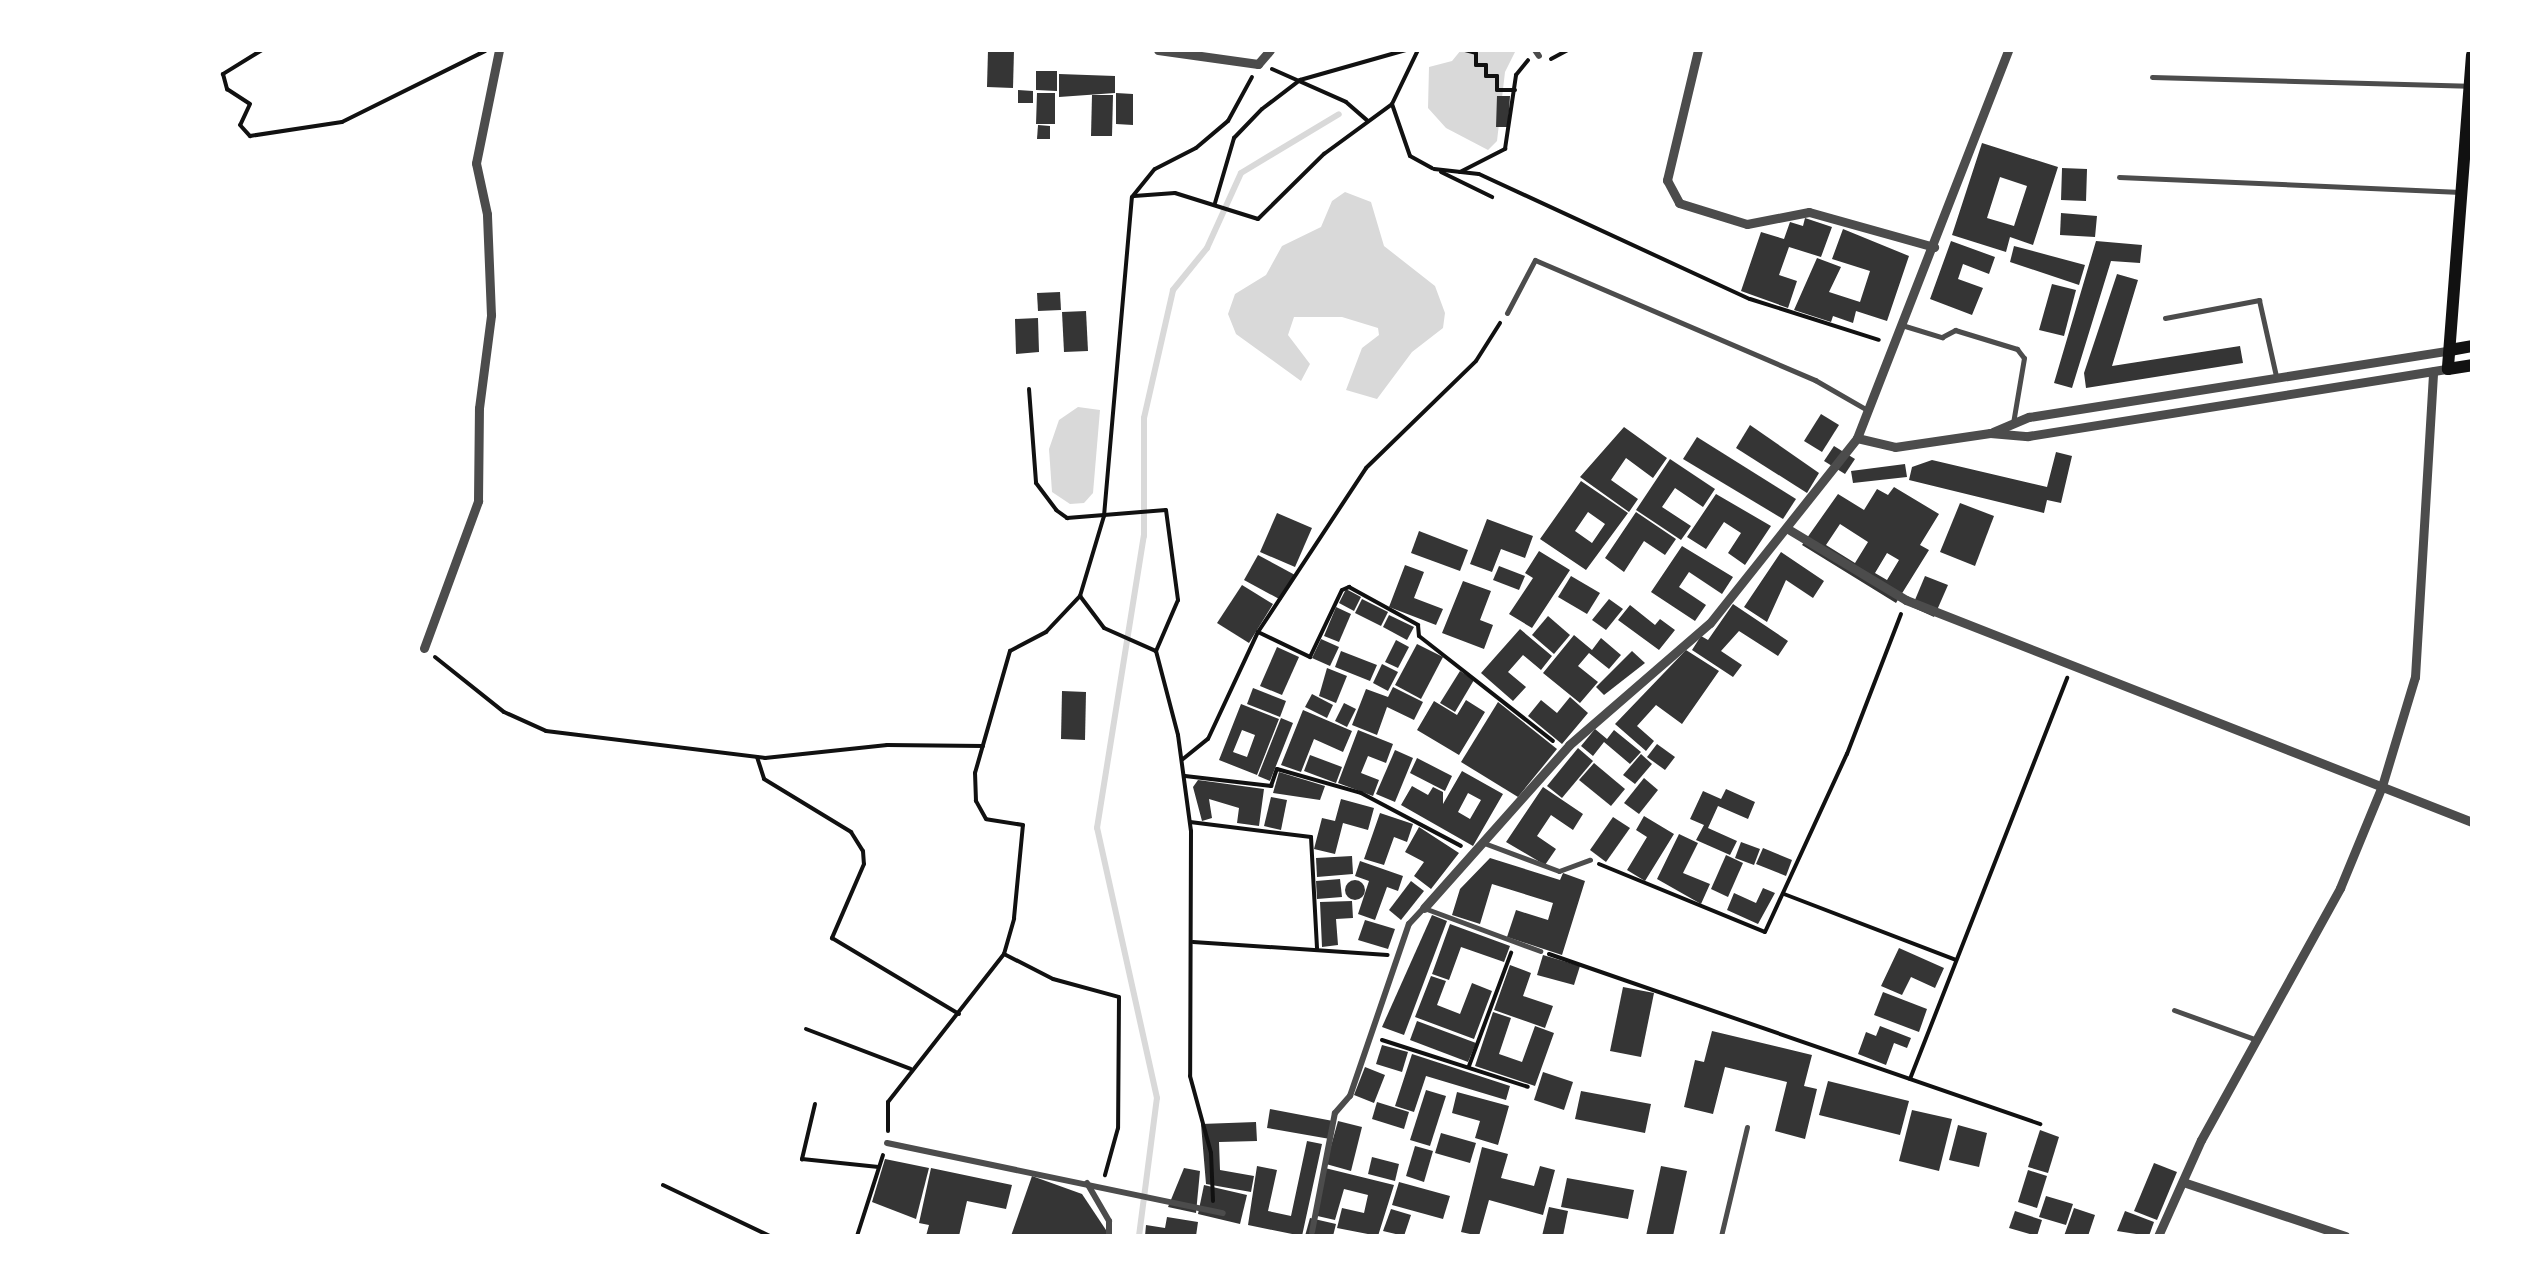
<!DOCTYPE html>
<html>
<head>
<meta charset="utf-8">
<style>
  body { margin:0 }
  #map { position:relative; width:2522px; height:1286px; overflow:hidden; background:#fff; font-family:"Golos Text",sans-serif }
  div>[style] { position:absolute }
  .water>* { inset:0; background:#d9d9d9 }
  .stream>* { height:6px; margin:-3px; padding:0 3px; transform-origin:3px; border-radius:3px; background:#d9d9d9 }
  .building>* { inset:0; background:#353535 }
  .round { border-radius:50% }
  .path>* { height:4px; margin:-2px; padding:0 2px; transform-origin:2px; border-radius:2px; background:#111 }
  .service>* { height:5px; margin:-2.5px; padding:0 2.5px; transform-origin:2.5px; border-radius:2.5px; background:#4c4c4c }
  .pedestrian>* { height:6px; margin:-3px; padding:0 3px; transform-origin:3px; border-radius:3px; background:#4c4c4c }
  .minor>* { height:9px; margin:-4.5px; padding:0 4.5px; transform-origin:4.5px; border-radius:4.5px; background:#4c4c4c }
  .secondary>* { height:12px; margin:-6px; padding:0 6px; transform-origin:6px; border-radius:6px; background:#111 }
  span { translate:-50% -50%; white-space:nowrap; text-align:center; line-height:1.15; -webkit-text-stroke:8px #fff; paint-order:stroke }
  .frame { position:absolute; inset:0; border:52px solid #fff; pointer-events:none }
</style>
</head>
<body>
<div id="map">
  <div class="water">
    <i style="clip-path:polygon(1461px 50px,1516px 50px,1505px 72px,1497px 141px,1488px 150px,1446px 128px,1428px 108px,1429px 67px,1452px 61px)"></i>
    <i style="clip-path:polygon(1345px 192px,1371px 202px,1384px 246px,1435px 286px,1445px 313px,1443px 328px,1412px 352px,1377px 399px,1346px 390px,1362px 348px,1379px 335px,1378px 328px,1342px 317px,1294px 317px,1288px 335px,1310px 364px,1301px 381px,1236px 334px,1228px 314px,1235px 294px,1266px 275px,1282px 246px,1321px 227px,1332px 201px)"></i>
    <i style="clip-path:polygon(1078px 407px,1100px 410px,1093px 493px,1084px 503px,1070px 504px,1052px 492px,1049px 449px,1059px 420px)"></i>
  </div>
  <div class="stream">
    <i style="left:1139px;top:1236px;width:139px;rotate:-82.6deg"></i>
    <i style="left:1157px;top:1098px;width:277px;rotate:-102.5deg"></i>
    <i style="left:1097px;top:828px;width:296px;rotate:-80.9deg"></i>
    <i style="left:1144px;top:536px;width:118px;rotate:-90deg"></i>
    <i style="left:1144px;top:418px;width:131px;rotate:-77.2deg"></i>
    <i style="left:1173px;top:290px;width:54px;rotate:-51deg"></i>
    <i style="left:1207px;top:248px;width:82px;rotate:-65.6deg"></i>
    <i style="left:1241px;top:173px;width:114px;rotate:-31deg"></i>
  </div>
  <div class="building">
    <i style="clip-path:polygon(988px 50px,1014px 50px,1013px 88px,987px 87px)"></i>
    <i style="clip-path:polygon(1036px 71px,1057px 71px,1057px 91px,1036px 90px)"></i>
    <i style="clip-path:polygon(1059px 74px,1115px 76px,1115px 93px,1059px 97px)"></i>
    <i style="clip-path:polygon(1018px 90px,1033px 91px,1033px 103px,1018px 103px)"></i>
    <i style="clip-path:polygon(1037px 93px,1055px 93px,1055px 124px,1036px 124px)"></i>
    <i style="clip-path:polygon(1116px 93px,1133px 94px,1133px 125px,1116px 124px)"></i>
    <i style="clip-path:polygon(1092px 95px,1113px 95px,1112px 136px,1091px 136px)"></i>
    <i style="clip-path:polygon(1497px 96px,1510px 96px,1508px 127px,1496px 127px)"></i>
    <i style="clip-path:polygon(1038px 125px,1050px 126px,1050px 139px,1037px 139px)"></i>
    <i style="clip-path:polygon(evenodd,1982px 143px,2058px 167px,2033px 245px,2010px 237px,2006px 252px,1952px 235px,1982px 143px,2000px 177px,2027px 186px,2014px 226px,1987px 218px,2000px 177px)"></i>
    <i style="clip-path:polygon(2062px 168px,2087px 169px,2086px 201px,2061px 200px)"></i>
    <i style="clip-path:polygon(2061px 213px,2097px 216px,2095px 237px,2060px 235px)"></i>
    <i style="clip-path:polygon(1805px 218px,1832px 227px,1821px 257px,1789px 247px,1779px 275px,1797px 281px,1788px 308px,1741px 291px,1761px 232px,1784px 239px,1790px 222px,1803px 226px)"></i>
    <i style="clip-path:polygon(1843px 229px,1909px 256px,1887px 321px,1856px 311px,1853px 323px,1833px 316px,1831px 322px,1794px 310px,1817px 258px,1841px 267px,1829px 292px,1860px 302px,1870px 271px,1832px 259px)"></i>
    <i style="clip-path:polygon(1951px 241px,1995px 257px,1989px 274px,1963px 264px,1958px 279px,1983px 288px,1972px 315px,1930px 299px)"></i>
    <i style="clip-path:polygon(2096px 241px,2142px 245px,2140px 263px,2111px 261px,2072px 388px,2054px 383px)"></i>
    <i style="clip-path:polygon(2014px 246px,2085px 265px,2079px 285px,2010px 262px)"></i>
    <i style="clip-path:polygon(2117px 274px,2138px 280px,2112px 366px,2240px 346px,2243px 363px,2086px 388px,2084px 373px)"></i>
    <i style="clip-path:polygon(2052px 284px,2076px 290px,2064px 336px,2039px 330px)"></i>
    <i style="clip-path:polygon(1060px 292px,1061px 310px,1038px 311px,1037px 293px)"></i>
    <i style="clip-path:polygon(1086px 311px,1088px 351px,1064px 352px,1062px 312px)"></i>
    <i style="clip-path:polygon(1038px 318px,1039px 352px,1016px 354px,1015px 319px)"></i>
    <i style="clip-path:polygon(1821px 414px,1839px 425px,1822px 452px,1804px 441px)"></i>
    <i style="clip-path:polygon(1750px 425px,1819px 473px,1807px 493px,1736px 448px)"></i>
    <i style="clip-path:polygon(1624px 427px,1667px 458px,1653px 478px,1626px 458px,1611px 480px,1638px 499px,1629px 512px,1580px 477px)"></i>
    <i style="clip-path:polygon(1697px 437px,1796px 499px,1783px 519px,1683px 459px)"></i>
    <i style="clip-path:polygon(1834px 446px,1855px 459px,1845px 474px,1824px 461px)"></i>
    <i style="clip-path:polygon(2056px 452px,2072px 456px,2061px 503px,2047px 500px,2044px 513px,1909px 480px,1912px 467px,1932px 460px,2047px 487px)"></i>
    <i style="clip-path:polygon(1670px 459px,1715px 489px,1703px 507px,1675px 488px,1662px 507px,1691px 526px,1681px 540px,1636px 510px)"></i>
    <i style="clip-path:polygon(1905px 464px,1907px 477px,1853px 483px,1851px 471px)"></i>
    <i style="clip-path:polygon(evenodd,1581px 481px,1628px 513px,1586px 570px,1540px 539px,1581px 481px,1588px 512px,1605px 524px,1592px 543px,1575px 531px,1588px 512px)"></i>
    <i style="clip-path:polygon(evenodd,1894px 487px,1939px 514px,1920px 545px,1929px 550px,1896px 603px,1802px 545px,1838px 494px,1864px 510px,1877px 489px,1888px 495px,1894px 487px,1840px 524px,1868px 542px,1855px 563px,1826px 545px,1840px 524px,1894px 487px,1887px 553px,1899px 560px,1887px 580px,1875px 573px,1887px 553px)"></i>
    <i style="clip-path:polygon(1716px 494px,1771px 526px,1745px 565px,1728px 553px,1741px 533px,1724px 522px,1706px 549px,1687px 537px)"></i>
    <i style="clip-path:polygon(1960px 503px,1994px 516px,1975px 566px,1940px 552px)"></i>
    <i style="clip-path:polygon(1636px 512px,1676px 539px,1665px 555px,1644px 541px,1624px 572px,1605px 558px)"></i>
    <i style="clip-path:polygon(1277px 513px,1312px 528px,1295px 567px,1260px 552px)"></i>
    <i style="clip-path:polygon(1487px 519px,1533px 536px,1525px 558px,1501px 549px,1492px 572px,1470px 564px)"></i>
    <i style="clip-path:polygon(1419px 531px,1468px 550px,1460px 571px,1411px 553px)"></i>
    <i style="clip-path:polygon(1682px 546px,1733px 577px,1722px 594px,1689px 572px,1679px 587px,1706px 605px,1695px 621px,1651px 592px)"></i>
    <i style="clip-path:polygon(1539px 551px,1570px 570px,1532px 628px,1509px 614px,1533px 578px,1525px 573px)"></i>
    <i style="clip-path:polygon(1781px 552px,1824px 581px,1813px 598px,1786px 580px,1767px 622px,1744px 607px)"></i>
    <i style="clip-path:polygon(1258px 555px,1295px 575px,1281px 600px,1244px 580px)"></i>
    <i style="clip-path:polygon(1405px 565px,1424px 572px,1414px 598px,1443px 609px,1436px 625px,1389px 607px)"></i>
    <i style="clip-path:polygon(1499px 566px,1525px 576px,1519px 590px,1493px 580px)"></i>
    <i style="clip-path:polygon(1571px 576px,1600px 593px,1587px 614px,1558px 597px)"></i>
    <i style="clip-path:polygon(1925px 576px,1948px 585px,1934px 617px,1912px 607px)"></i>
    <i style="clip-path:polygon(1463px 581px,1491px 591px,1480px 620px,1493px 625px,1484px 649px,1442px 633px)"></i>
    <i style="clip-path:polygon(1242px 585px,1273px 604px,1249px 643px,1217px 623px)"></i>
    <i style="clip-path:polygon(1346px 589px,1361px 597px,1354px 611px,1339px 603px)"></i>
    <i style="clip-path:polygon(1362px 599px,1388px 612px,1381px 626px,1355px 613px)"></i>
    <i style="clip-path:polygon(1609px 599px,1623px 609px,1606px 630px,1592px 620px)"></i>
    <i style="clip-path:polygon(1733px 604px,1788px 641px,1778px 656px,1739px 631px,1721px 651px,1742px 665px,1733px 677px,1692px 650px,1701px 636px,1708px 640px)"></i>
    <i style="clip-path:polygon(1630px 605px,1655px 625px,1660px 619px,1675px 630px,1659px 650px,1618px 620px)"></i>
    <i style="clip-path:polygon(1336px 607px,1351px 614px,1339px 642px,1324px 636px)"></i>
    <i style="clip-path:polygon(1389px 615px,1414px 627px,1407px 640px,1383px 627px)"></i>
    <i style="clip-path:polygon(1548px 616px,1570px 635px,1554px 654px,1532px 635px)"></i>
    <i style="clip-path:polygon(1520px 629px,1552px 656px,1541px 670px,1523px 655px,1508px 672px,1526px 687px,1513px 701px,1481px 673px)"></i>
    <i style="clip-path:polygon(1574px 635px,1592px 650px,1601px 638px,1621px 655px,1609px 669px,1589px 653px,1578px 666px,1598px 682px,1580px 703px,1543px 673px)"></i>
    <i style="clip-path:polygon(1321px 639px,1339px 647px,1330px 666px,1312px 658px)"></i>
    <i style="clip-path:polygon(1396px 640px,1409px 647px,1398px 668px,1385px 662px)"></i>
    <i style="clip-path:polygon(1417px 644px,1443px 657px,1421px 699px,1395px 685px)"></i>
    <i style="clip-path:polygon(1277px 647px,1299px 657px,1282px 695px,1260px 686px)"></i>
    <i style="clip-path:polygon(1686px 650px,1719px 671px,1682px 724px,1656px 705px,1637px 726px,1654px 741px,1646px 751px,1615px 724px)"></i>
    <i style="clip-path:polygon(1341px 651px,1377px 665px,1370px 681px,1335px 667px)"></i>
    <i style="clip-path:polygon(1632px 651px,1645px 663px,1604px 695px,1596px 687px)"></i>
    <i style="clip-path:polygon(1382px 664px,1398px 672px,1388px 691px,1373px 683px)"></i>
    <i style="clip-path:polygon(1327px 668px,1347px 676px,1336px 703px,1319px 696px)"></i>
    <i style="clip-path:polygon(1460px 671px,1474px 680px,1455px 712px,1440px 703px)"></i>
    <i style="clip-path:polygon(1393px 687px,1423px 702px,1414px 720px,1387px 707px,1377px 735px,1352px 725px,1366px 689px,1388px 697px)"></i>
    <i style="clip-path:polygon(1253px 688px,1286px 701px,1280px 717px,1247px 704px)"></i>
    <i style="clip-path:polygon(1062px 691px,1086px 692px,1085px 740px,1061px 739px)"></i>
    <i style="clip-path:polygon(1312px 694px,1333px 705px,1327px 718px,1305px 707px)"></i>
    <i style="clip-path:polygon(1570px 697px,1588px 713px,1562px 744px,1528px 716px,1541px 700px,1557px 713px)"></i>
    <i style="clip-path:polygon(1466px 700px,1485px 712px,1459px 755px,1417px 730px,1434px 701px,1457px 715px)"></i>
    <i style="clip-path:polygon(1498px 702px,1557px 749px,1518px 797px,1461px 762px)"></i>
    <i style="clip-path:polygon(1344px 703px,1356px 709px,1347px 727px,1335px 721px)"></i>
    <i style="clip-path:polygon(evenodd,1241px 704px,1279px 719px,1257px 775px,1219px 760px,1241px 704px,1242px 730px,1255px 735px,1247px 757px,1233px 752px,1242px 730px)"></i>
    <i style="clip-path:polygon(1303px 710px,1352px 731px,1343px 752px,1314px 739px,1301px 772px,1281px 765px)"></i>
    <i style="clip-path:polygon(1281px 718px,1293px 723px,1270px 781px,1258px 776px)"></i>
    <i style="clip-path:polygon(1595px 729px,1607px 739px,1614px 730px,1641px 752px,1630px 764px,1604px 742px,1593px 756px,1581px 746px)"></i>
    <i style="clip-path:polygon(1358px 730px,1393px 744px,1386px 763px,1368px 756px,1361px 773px,1379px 780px,1373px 796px,1338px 783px)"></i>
    <i style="clip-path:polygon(1657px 744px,1675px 757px,1665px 770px,1647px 757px)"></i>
    <i style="clip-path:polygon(1578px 748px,1593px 761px,1562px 798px,1547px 786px)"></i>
    <i style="clip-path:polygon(1395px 750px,1413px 758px,1395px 802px,1376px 794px)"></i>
    <i style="clip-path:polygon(1641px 754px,1652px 764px,1635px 784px,1623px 775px)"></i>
    <i style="clip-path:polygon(1310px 755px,1342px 767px,1336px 783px,1304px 771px)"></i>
    <i style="clip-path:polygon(1417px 758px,1452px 776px,1445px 791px,1410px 773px)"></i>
    <i style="clip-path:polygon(1594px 763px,1625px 789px,1611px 806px,1579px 780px)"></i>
    <i style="clip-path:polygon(evenodd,1462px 771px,1503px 794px,1473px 846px,1401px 805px,1412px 786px,1428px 795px,1433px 787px,1443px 792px,1443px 804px,1462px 771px,1468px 793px,1481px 800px,1470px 819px,1458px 812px,1468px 793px)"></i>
    <i style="clip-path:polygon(1279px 772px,1325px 786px,1320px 800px,1273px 793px)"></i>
    <i style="clip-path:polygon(1644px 778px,1658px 790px,1639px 814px,1624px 803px)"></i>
    <i style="clip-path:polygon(1198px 780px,1264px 789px,1259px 826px,1237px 823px,1239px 808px,1209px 799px,1212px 818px,1202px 821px,1193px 787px)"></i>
    <i style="clip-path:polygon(1543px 787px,1583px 814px,1573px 830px,1551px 815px,1537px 836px,1556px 849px,1545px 865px,1506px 842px)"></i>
    <i style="clip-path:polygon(1726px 789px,1755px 802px,1748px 819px,1718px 806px,1708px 828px,1737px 841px,1730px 855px,1696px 840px,1704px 825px,1690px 819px,1703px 791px,1721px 799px)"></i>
    <i style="clip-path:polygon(1271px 797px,1287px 800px,1281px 830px,1264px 826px)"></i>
    <i style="clip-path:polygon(1341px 799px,1374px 808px,1368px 830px,1343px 823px,1335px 854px,1314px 849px,1322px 818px,1335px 821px)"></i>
    <i style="clip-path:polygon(1380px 813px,1413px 824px,1407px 842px,1394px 837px,1384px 865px,1364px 859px)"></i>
    <i style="clip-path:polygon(1644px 816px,1674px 834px,1645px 881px,1627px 870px,1647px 837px,1636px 830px)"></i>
    <i style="clip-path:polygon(1613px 817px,1630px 828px,1606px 862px,1590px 850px)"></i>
    <i style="clip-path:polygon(1419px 827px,1459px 853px,1431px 889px,1414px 876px,1424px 862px,1405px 852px)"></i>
    <i style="clip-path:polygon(1679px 834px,1698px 843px,1683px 873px,1710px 884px,1701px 904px,1657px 879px)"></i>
    <i style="clip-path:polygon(1741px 842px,1760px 849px,1754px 865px,1735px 858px)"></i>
    <i style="clip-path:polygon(1763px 848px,1792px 860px,1786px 876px,1756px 864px)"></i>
    <i style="clip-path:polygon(1726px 855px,1743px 863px,1728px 897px,1711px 889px)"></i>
    <i style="clip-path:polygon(1352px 856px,1353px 874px,1317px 877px,1316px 858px)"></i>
    <i style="clip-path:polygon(1490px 858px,1560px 880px,1563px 873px,1585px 881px,1562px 955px,1507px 937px,1516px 910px,1548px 920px,1553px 903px,1492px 884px,1480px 924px,1452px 915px,1460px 889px)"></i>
    <i style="clip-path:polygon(1360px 861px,1403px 876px,1398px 891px,1387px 887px,1375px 920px,1358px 914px,1369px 881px,1355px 876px)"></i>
    <i style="clip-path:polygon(1340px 879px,1342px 897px,1317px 899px,1316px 881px)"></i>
    <i class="round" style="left:1345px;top:880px;width:20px;height:20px"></i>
    <i style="clip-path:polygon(1411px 881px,1424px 891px,1401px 920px,1389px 910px)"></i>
    <i style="clip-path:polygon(1763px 888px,1775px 893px,1758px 924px,1727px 910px,1734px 893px,1756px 903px)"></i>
    <i style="clip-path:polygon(1352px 901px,1353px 918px,1336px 919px,1338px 945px,1322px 947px,1320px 902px)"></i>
    <i style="clip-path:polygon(1432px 915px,1447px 921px,1404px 1035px,1382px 1027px)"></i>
    <i style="clip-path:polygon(1365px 920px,1395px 929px,1388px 949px,1358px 940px)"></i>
    <i style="clip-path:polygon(1450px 924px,1510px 946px,1504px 962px,1461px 947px,1449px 980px,1432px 974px)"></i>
    <i style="clip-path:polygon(1899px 948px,1944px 968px,1935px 988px,1911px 977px,1902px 995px,1881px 986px)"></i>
    <i style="clip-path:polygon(1543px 955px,1580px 966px,1574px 985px,1537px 975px)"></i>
    <i style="clip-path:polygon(1510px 965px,1531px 973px,1523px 996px,1553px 1006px,1545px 1028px,1494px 1010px)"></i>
    <i style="clip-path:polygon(1431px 976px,1446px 981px,1437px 1005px,1460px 1014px,1472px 983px,1492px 991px,1474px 1039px,1415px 1017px)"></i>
    <i style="clip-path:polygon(1623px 987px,1654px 993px,1641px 1057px,1610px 1051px)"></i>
    <i style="clip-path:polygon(1883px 992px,1927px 1009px,1919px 1032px,1874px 1015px)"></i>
    <i style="clip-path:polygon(1493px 1012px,1511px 1018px,1499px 1054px,1522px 1062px,1535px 1026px,1554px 1033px,1535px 1086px,1475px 1066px)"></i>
    <i style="clip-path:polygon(1417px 1021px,1476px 1043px,1468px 1062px,1410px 1040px)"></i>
    <i style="clip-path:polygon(1880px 1026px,1911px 1038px,1907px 1048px,1894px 1043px,1886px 1065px,1858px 1054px,1866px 1032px,1876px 1036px)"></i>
    <i style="clip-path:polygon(1712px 1031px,1812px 1055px,1804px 1086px,1817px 1089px,1805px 1139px,1775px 1131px,1787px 1082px,1725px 1067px,1713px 1114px,1684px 1107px,1695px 1060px,1704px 1062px)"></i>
    <i style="clip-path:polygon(1382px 1045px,1408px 1052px,1402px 1072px,1376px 1064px)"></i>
    <i style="clip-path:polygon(1412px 1054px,1510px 1086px,1506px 1100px,1426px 1076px,1414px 1112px,1395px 1106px)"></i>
    <i style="clip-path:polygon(1365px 1067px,1385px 1075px,1374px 1103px,1354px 1095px)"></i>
    <i style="clip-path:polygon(1543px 1072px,1573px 1082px,1564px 1110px,1534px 1100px)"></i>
    <i style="clip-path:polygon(1828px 1081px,1909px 1101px,1900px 1135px,1819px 1115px)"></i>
    <i style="clip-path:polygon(1426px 1090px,1446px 1096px,1430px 1146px,1410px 1140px)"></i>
    <i style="clip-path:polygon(1581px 1091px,1651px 1104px,1645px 1133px,1575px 1119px)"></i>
    <i style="clip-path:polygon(1457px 1092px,1509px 1106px,1498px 1145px,1475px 1138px,1480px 1121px,1452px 1113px)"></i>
    <i style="clip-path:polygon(1377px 1102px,1409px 1112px,1404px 1129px,1372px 1119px)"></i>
    <i style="clip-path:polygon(1270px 1109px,1333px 1121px,1330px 1139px,1267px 1128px)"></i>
    <i style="clip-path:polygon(1912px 1110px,1952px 1119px,1939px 1171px,1899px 1161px)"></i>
    <i style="clip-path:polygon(1338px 1121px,1362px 1127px,1351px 1171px,1326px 1164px)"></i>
    <i style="clip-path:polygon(1256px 1122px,1257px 1141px,1219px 1142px,1220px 1170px,1254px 1176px,1251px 1192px,1206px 1184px,1201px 1124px)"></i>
    <i style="clip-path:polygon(1958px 1125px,1987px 1133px,1979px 1167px,1949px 1160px)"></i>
    <i style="clip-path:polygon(2040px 1130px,2059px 1137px,2048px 1173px,2028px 1167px)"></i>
    <i style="clip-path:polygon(1441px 1133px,1476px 1143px,1470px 1163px,1435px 1153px)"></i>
    <i style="clip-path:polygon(1307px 1141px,1322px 1144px,1302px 1236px,1248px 1225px,1257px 1166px,1277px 1170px,1268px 1211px,1291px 1216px)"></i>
    <i style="clip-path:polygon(1415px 1146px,1433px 1151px,1424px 1182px,1406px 1176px)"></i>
    <i style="clip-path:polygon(1482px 1147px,1508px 1154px,1501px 1178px,1534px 1186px,1540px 1166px,1555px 1170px,1543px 1215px,1489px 1200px,1479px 1236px,1461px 1232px)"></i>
    <i style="clip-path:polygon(1372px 1157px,1399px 1164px,1395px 1181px,1368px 1174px)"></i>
    <i style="clip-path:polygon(885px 1159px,929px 1168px,916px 1219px,872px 1202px)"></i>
    <i style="clip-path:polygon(2154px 1163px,2177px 1172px,2157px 1220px,2134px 1211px)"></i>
    <i style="clip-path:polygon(1661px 1166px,1687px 1171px,1673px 1236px,1646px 1236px)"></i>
    <i style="clip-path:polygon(931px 1168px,1012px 1185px,1006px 1209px,967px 1201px,959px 1236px,926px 1236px,929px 1225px,919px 1223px)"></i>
    <i style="clip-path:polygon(1184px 1168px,1200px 1171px,1196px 1213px,1168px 1207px)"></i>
    <i style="clip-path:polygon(1325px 1168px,1394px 1185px,1378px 1236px,1337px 1228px,1342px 1208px,1364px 1213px,1368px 1195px,1344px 1189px,1335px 1220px,1313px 1215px)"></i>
    <i style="clip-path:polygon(2028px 1170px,2047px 1176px,2037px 1208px,2018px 1202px)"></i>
    <i style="clip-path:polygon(1032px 1176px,1082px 1194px,1110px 1236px,1011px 1236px)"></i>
    <i style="clip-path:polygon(1567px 1178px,1634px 1190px,1628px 1219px,1561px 1207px)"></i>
    <i style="clip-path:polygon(1399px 1182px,1450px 1196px,1443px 1219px,1392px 1205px)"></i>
    <i style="clip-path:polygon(1204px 1185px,1247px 1195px,1240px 1224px,1198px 1214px)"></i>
    <i style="clip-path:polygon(2046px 1196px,2073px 1204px,2066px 1225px,2039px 1217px)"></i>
    <i style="clip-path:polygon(1549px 1207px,1568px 1211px,1563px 1236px,1542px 1236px)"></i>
    <i style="clip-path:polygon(2074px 1208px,2095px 1215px,2088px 1236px,2064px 1236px)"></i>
    <i style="clip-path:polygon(1391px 1209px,1411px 1215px,1404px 1236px,1383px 1231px)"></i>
    <i style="clip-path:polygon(2015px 1211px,2042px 1220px,2037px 1236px,2009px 1228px)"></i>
    <i style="clip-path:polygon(2125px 1211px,2154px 1222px,2149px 1236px,2117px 1231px)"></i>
    <i style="clip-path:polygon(1167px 1217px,1198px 1222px,1196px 1236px,1145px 1236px,1146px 1225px,1165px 1228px)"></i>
    <i style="clip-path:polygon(1310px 1218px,1336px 1224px,1333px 1236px,1305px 1236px)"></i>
  </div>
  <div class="path">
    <i style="left:262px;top:50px;width:46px;rotate:148.4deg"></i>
    <i style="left:223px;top:74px;width:16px;rotate:75deg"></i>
    <i style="left:227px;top:89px;width:27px;rotate:33deg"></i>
    <i style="left:250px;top:104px;width:23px;rotate:115deg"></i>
    <i style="left:240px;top:125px;width:15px;rotate:48deg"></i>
    <i style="left:250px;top:136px;width:93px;rotate:-8.7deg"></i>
    <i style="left:342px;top:122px;width:160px;rotate:-26.4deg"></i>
    <i style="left:1465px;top:50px;width:11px;rotate:15deg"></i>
    <i style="left:1476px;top:53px;width:12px;rotate:90deg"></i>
    <i style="left:1476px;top:65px;width:10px"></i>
    <i style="left:1486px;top:65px;width:11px;rotate:90deg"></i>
    <i style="left:1486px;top:76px;width:11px"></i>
    <i style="left:1497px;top:76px;width:14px;rotate:90deg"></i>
    <i style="left:1497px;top:90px;width:18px"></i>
    <i style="left:1551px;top:59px;width:19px;rotate:-28deg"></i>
    <i style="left:1272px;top:69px;width:81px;rotate:24deg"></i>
    <i style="left:1346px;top:102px;width:28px;rotate:41deg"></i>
    <i style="left:1392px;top:104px;width:55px;rotate:70.9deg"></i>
    <i style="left:1410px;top:156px;width:25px;rotate:29deg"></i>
    <i style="left:1434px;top:169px;width:45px;rotate:6.3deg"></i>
    <i style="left:1479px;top:174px;width:298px;rotate:24.8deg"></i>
    <i style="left:1750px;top:299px;width:135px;rotate:17.6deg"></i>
    <i style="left:1441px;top:172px;width:57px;rotate:26.1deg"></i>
    <i style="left:1460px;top:172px;width:51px;rotate:-27.1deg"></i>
    <i style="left:1505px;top:149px;width:75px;rotate:-81.5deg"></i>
    <i style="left:1516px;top:75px;width:19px;rotate:-51deg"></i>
    <i style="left:1134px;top:196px;width:41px;rotate:-4.2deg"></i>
    <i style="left:1175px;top:193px;width:87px;rotate:17.4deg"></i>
    <i style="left:1258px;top:219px;width:93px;rotate:-44.6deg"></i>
    <i style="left:1324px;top:154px;width:84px;rotate:-36.3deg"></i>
    <i style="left:1392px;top:104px;width:60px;rotate:-64.3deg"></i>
    <i style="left:1215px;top:203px;width:68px;rotate:-73.7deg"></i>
    <i style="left:1234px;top:138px;width:40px;rotate:-46deg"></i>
    <i style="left:1262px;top:109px;width:48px;rotate:-37.3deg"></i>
    <i style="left:1300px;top:80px;width:110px;rotate:-15.8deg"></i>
    <i style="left:1029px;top:389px;width:94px;rotate:85.7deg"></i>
    <i style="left:1036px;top:483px;width:34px;rotate:53deg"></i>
    <i style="left:1056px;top:510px;width:14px;rotate:36deg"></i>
    <i style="left:1067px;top:518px;width:99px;rotate:-4.6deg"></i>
    <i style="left:1166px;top:510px;width:91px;rotate:82.4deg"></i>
    <i style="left:1178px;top:600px;width:56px;rotate:113.3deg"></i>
    <i style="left:1080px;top:596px;width:40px;rotate:53deg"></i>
    <i style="left:1104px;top:628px;width:57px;rotate:23.9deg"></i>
    <i style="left:1156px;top:651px;width:87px;rotate:75.3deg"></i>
    <i style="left:1178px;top:735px;width:97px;rotate:82.3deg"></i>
    <i style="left:1191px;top:831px;width:245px;rotate:90.2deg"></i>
    <i style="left:1190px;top:1076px;width:80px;rotate:74.7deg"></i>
    <i style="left:1211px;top:1153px;width:48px;rotate:87.6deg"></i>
    <i style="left:1258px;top:632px;width:58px;rotate:25.7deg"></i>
    <i style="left:1310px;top:657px;width:74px;rotate:-64.5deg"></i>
    <i style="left:1342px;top:590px;width:8px;rotate:-23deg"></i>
    <i style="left:1349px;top:587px;width:79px;rotate:28.8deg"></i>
    <i style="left:1418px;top:625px;width:11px;rotate:85deg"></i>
    <i style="left:1419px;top:636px;width:170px;rotate:38.1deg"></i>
    <i style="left:435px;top:657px;width:88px;rotate:38.6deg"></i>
    <i style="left:504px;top:712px;width:46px;rotate:24.3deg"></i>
    <i style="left:546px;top:731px;width:221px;rotate:7deg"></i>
    <i style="left:765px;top:758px;width:123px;rotate:-6.1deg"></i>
    <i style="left:887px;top:745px;width:96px;rotate:0.6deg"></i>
    <i style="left:757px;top:757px;width:23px;rotate:72deg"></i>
    <i style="left:764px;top:779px;width:102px;rotate:31.3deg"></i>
    <i style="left:851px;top:832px;width:22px;rotate:58deg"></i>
    <i style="left:863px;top:851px;width:13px;rotate:86deg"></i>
    <i style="left:864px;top:864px;width:81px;rotate:113.4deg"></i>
    <i style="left:832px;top:938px;width:148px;rotate:30.9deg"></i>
    <i style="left:1183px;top:759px;width:32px;rotate:-39deg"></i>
    <i style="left:1208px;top:739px;width:118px;rotate:-65deg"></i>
    <i style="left:1258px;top:632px;width:196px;rotate:-56.6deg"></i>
    <i style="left:1366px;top:468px;width:153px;rotate:-44.2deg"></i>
    <i style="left:1476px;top:361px;width:45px;rotate:-57.7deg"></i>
    <i style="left:1185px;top:776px;width:87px;rotate:6.6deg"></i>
    <i style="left:1271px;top:786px;width:18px;rotate:-71deg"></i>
    <i style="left:1277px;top:769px;width:87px;rotate:15.9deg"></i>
    <i style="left:1361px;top:793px;width:113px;rotate:27.9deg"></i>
    <i style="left:1190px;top:822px;width:122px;rotate:7.1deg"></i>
    <i style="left:1311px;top:837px;width:112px;rotate:86.9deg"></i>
    <i style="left:1599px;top:864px;width:179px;rotate:22.3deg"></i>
    <i style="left:1765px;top:932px;width:196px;rotate:-65.3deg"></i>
    <i style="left:1847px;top:754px;width:150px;rotate:-68.9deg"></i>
    <i style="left:1784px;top:894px;width:184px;rotate:21deg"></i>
    <i style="left:1193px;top:942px;width:195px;rotate:3.8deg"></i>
    <i style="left:1004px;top:954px;width:55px;rotate:27deg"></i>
    <i style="left:1053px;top:979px;width:68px;rotate:15.3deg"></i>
    <i style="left:1119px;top:997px;width:131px;rotate:90.4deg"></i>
    <i style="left:1118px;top:1128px;width:49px;rotate:105.5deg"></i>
    <i style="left:1549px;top:954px;width:520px;rotate:19.1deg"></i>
    <i style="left:806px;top:1029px;width:112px;rotate:20.9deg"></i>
    <i style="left:1382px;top:1040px;width:153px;rotate:17.8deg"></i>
    <i style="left:1469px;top:1066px;width:121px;rotate:-69.6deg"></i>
    <i style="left:1910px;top:1079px;width:431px;rotate:-68.6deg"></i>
    <i style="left:815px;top:1104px;width:57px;rotate:103.3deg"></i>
    <i style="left:802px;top:1159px;width:77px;rotate:5.9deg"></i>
    <i style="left:888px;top:1131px;width:29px;rotate:-90deg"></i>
    <i style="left:888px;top:1102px;width:188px;rotate:-51.9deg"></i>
    <i style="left:1004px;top:954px;width:37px;rotate:-74deg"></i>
    <i style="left:1014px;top:918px;width:93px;rotate:-84.5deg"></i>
    <i style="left:1023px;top:825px;width:37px;rotate:-171deg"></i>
    <i style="left:986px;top:819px;width:21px;rotate:-119deg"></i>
    <i style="left:976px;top:801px;width:28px;rotate:-92deg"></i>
    <i style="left:975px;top:773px;width:127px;rotate:-74deg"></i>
    <i style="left:1010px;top:651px;width:41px;rotate:-27.8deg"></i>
    <i style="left:1046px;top:632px;width:50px;rotate:-46.6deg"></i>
    <i style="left:1080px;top:596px;width:84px;rotate:-73.3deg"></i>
    <i style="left:1104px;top:516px;width:320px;rotate:-85deg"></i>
    <i style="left:1132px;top:197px;width:36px;rotate:-51deg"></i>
    <i style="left:1155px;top:169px;width:46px;rotate:-27.1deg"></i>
    <i style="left:1196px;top:148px;width:42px;rotate:-40.2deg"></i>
    <i style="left:1228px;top:121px;width:50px;rotate:-61.4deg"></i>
    <i style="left:663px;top:1185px;width:119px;rotate:25.5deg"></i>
    <i style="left:857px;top:1236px;width:85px;rotate:-72.2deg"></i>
  </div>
  <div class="service">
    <i style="left:2152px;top:77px;width:316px;rotate:1.6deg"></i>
    <i style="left:2119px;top:177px;width:342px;rotate:2.5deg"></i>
    <i style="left:1507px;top:313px;width:60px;rotate:-62.2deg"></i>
    <i style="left:1535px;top:260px;width:305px;rotate:23.2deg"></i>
    <i style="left:1815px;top:380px;width:62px;rotate:29.9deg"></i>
    <i style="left:2165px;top:318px;width:96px;rotate:-10.8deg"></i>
    <i style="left:2259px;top:300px;width:78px;rotate:77.4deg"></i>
    <i style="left:1905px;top:326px;width:39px;rotate:17deg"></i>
    <i style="left:1942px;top:337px;width:15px;rotate:-28deg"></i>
    <i style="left:1955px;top:330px;width:65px;rotate:17deg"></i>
    <i style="left:2017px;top:349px;width:11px;rotate:52deg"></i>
    <i style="left:2024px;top:358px;width:66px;rotate:99.6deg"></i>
    <i style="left:1484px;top:843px;width:80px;rotate:20.5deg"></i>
    <i style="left:1559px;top:871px;width:33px;rotate:-20deg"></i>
    <i style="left:1424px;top:908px;width:124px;rotate:20.3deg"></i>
    <i style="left:2174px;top:1010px;width:88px;rotate:19.9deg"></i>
    <i style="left:1721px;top:1236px;width:112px;rotate:-76.6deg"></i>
  </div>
  <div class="pedestrian">
    <i style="left:1535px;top:50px;width:7px;rotate:56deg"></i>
    <i style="left:887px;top:1143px;width:343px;rotate:11.8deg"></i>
    <i style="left:1087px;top:1183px;width:44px;rotate:59.9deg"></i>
    <i style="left:1109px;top:1221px;width:15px;rotate:90deg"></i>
    <i style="left:1312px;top:1232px;width:121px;rotate:-79.1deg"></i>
    <i style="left:1335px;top:1113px;width:23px;rotate:-49deg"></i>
    <i style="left:1350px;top:1096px;width:182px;rotate:-71.1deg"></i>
    <i style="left:1409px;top:924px;width:22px;rotate:-47deg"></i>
  </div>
  <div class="minor">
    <i style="left:1158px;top:50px;width:101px;rotate:8deg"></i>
    <i style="left:1258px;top:64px;width:18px;rotate:-49deg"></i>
    <i style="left:1698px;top:50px;width:134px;rotate:103.4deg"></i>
    <i style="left:1667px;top:180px;width:26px;rotate:62deg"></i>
    <i style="left:1679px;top:203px;width:71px;rotate:17.2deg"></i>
    <i style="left:1747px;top:224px;width:63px;rotate:-11deg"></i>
    <i style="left:1809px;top:212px;width:130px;rotate:15.6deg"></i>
    <i style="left:1993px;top:432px;width:39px;rotate:-23deg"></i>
    <i style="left:2029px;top:417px;width:426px;rotate:-9deg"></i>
    <i style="left:1857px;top:438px;width:39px;rotate:13deg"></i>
    <i style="left:1895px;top:447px;width:96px;rotate:-8.4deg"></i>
    <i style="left:1990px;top:433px;width:38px;rotate:5deg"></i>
    <i style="left:2028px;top:436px;width:425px;rotate:-9.1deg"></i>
    <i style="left:1788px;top:529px;width:138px;rotate:31deg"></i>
    <i style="left:1906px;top:600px;width:608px;rotate:21.42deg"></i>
    <i style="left:424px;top:648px;width:157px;rotate:-69.8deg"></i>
    <i style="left:478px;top:501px;width:93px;rotate:-89.4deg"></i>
    <i style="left:479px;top:408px;width:94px;rotate:-82.6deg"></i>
    <i style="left:491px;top:315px;width:101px;rotate:-92.3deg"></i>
    <i style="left:487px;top:214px;width:52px;rotate:-102.2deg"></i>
    <i style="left:476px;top:163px;width:115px;rotate:-78.5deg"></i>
    <i style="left:1424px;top:908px;width:218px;rotate:-48.3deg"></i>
    <i style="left:1569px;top:745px;width:186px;rotate:-40.9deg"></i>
    <i style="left:1710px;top:623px;width:236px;rotate:-51.5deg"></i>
    <i style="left:1857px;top:438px;width:416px;rotate:-68.7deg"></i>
    <i style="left:2183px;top:1182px;width:171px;rotate:18.4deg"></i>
    <i style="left:2158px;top:1236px;width:105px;rotate:-65.9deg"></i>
    <i style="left:2201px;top:1140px;width:288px;rotate:-61.1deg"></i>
    <i style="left:2340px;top:888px;width:110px;rotate:-67.6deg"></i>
    <i style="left:2382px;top:786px;width:114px;rotate:-73.2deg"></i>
    <i style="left:2415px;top:677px;width:306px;rotate:-86.6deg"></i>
  </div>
  <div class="secondary">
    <i style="left:2472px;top:55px;width:315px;rotate:94.4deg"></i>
    <i style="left:2448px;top:369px;width:24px;rotate:-9deg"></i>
    <i style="left:2450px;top:350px;width:22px;rotate:-10deg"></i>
  </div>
  <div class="frame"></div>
</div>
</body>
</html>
